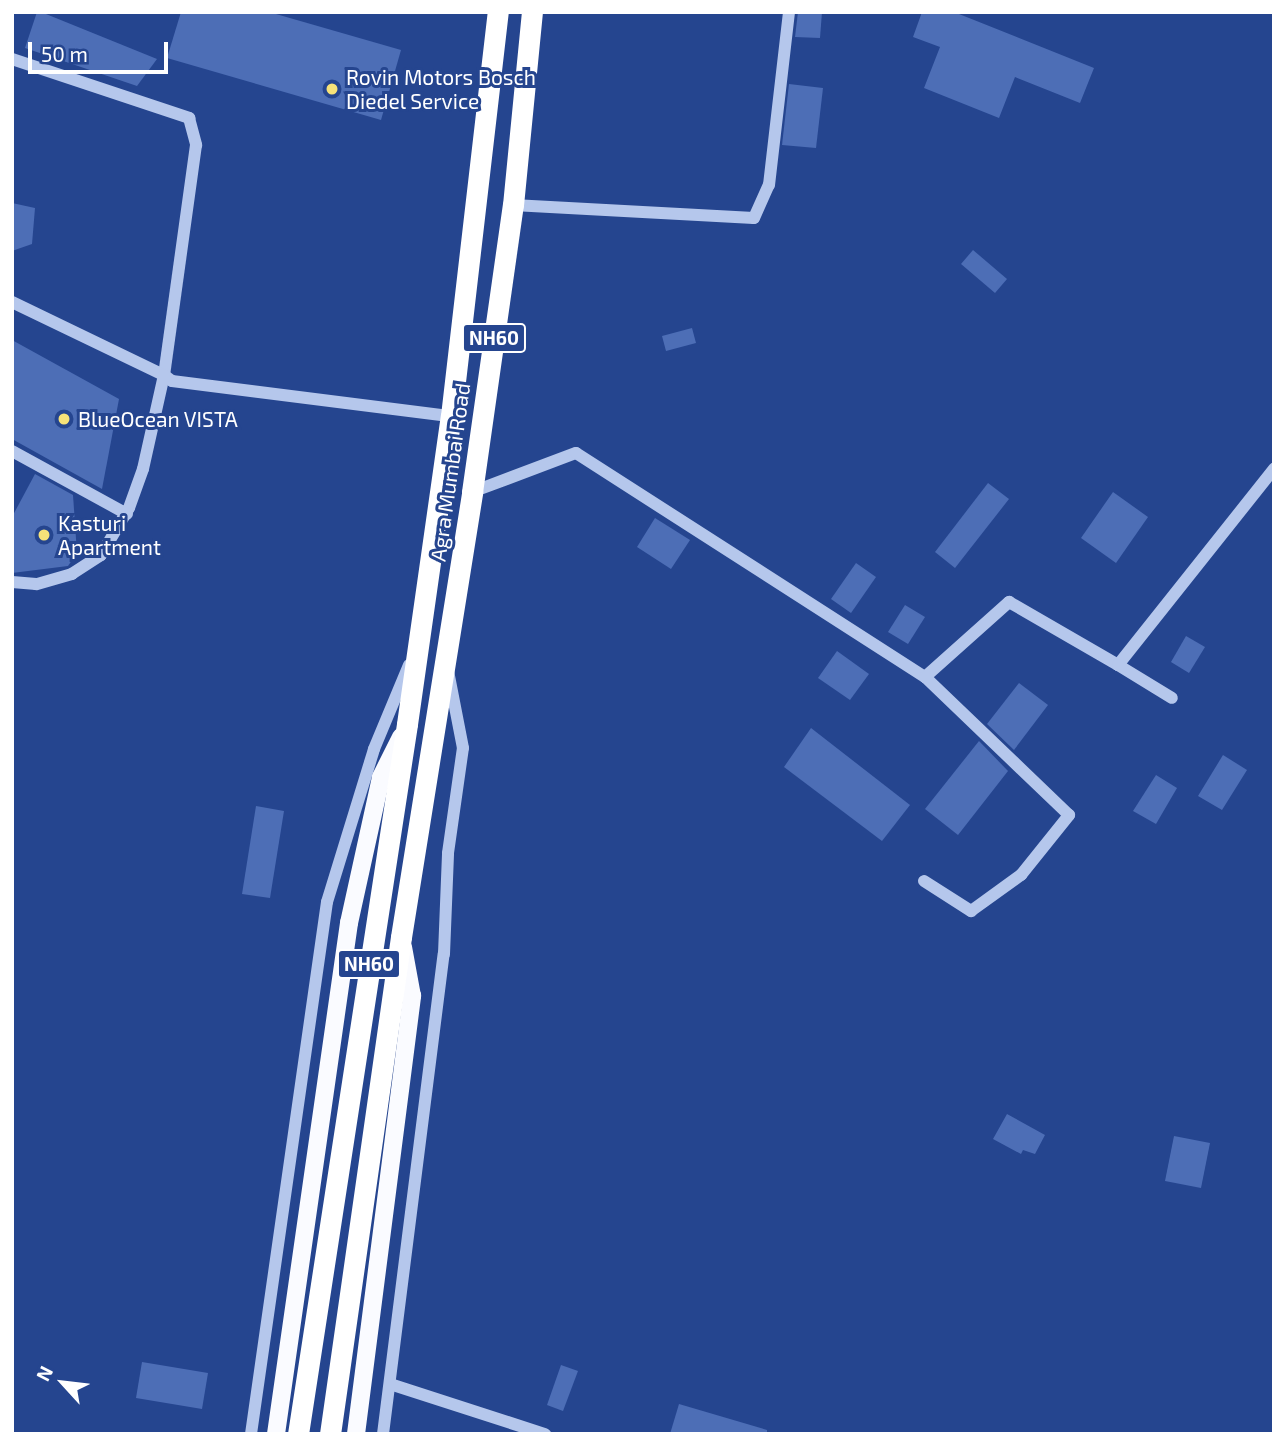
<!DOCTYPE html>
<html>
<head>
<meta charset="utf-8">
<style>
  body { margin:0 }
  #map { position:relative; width:1286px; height:1446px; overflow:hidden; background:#25458f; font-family:"Exo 2",sans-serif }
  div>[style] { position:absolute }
  .building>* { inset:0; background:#4d6eb6 }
  .minor>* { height:12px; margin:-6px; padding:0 6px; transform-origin:6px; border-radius:6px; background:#b5c7ec }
  .major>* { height:18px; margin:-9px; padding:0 9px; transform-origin:9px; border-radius:9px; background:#fafbff }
  .highway>* { height:21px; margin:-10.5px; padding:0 10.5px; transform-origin:10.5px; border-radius:10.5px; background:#fff }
  .dots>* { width:19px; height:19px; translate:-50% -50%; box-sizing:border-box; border:4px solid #25458f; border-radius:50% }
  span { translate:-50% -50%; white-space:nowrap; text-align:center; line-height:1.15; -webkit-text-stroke:6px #25458f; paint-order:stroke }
  .shield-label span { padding:2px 5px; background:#25458f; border:2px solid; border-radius:5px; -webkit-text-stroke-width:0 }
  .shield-label { font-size:19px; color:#fff; font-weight:700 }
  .poi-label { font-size:21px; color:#fff }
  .left { translate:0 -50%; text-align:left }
  .street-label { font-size:21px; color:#fff }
  .frame { position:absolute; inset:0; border:14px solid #fff; pointer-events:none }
  .north { position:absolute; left:28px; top:1348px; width:70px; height:70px; -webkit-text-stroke:5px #25458f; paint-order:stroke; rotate:297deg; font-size:19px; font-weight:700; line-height:28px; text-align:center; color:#fff }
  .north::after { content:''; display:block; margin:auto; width:24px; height:32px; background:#fff; clip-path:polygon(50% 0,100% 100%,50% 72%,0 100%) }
  .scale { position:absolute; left:28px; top:42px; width:140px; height:32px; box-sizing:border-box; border:4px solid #fff; border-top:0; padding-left:9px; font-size:21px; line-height:24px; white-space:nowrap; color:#fff; -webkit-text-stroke:5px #25458f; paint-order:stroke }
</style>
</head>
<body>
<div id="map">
  <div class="building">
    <i style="clip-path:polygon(37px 12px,41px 12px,157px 59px,137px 86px,25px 48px)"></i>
    <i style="clip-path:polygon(181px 12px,269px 12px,401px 50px,381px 120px,167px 58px)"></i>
    <i style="clip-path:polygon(798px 12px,822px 12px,820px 38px,795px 37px)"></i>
    <i style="clip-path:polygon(922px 12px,954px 12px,1094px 68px,1080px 103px,1015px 77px,999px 118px,924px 88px,940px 47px,913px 37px)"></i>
    <i style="clip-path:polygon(789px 84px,823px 88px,816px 148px,782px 145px)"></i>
    <i style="clip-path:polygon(12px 203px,35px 208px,32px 244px,12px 251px)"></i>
    <i style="clip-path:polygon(973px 250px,1007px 279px,995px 293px,961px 264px)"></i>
    <i style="clip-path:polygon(692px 328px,696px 343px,666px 351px,662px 336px)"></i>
    <i style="clip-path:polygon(12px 340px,119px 399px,102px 489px,12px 439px)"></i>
    <i style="clip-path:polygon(35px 474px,73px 495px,77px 553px,68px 566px,12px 573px,12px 517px)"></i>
    <i style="clip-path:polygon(988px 483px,1009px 499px,955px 568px,935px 552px)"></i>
    <i style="clip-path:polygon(1113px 492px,1148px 517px,1116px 563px,1081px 538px)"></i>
    <i style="clip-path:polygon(655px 518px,690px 540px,671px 569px,637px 547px)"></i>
    <i style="clip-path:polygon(856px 563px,876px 577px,851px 613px,831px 599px)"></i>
    <i style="clip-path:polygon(905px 605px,925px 617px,908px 644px,888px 632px)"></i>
    <i style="clip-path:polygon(1186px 636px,1205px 647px,1189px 673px,1171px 662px)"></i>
    <i style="clip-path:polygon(837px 651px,869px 674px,850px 700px,818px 678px)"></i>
    <i style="clip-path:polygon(1019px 683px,1048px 705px,1014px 750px,987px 724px)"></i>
    <i style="clip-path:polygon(811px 728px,910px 805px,882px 841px,784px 767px)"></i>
    <i style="clip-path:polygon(979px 741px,1008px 771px,958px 835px,925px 809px)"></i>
    <i style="clip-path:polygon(1223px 755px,1247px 770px,1222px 810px,1198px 796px)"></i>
    <i style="clip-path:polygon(1156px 775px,1177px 788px,1156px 824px,1133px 811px)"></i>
    <i style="clip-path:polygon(256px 806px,284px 811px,270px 898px,242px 894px)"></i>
    <i style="clip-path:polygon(1007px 1114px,1045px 1135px,1035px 1154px,1023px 1150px,1021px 1154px,993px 1139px)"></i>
    <i style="clip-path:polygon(1174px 1136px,1210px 1143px,1201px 1188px,1165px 1181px)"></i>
    <i style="clip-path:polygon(142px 1362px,208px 1373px,202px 1409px,136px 1398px)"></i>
    <i style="clip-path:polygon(561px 1365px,578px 1371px,563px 1411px,547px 1405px)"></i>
    <i style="clip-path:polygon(679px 1404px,767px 1430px,767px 1434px,670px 1434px)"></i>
  </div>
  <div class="minor">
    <i style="left:12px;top:59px;width:187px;rotate:18.4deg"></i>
    <i style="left:189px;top:118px;width:28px;rotate:75deg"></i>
    <i style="left:196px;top:145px;width:232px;rotate:97.9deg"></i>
    <i style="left:164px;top:375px;width:10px;rotate:37deg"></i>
    <i style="left:172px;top:381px;width:281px;rotate:7.2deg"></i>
    <i style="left:513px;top:205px;width:241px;rotate:3.1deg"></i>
    <i style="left:754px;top:218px;width:36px;rotate:-66deg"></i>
    <i style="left:769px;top:185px;width:174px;rotate:-83.4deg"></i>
    <i style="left:12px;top:302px;width:169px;rotate:25.7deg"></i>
    <i style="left:164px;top:375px;width:96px;rotate:102.6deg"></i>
    <i style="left:143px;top:469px;width:41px;rotate:109.7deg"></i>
    <i style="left:129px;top:508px;width:55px;rotate:120.8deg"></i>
    <i style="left:101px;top:555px;width:35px;rotate:147deg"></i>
    <i style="left:72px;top:574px;width:37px;rotate:164deg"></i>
    <i style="left:36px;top:584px;width:24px;rotate:-175deg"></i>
    <i style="left:12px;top:451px;width:131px;rotate:28.7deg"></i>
    <i style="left:472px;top:492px;width:111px;rotate:-20.6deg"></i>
    <i style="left:576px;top:453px;width:415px;rotate:32.7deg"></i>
    <i style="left:925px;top:677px;width:113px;rotate:-41.8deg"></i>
    <i style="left:1009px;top:602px;width:126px;rotate:30deg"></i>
    <i style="left:1118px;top:665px;width:251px;rotate:-51.5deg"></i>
    <i style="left:1118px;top:665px;width:63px;rotate:31.4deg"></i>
    <i style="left:924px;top:881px;width:56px;rotate:32.6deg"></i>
    <i style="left:971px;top:911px;width:62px;rotate:-35.8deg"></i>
    <i style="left:1021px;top:875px;width:77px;rotate:-51.3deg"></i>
    <i style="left:1069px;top:815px;width:199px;rotate:-136.2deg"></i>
    <i style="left:390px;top:1384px;width:163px;rotate:17.9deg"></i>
    <i style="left:251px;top:1434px;width:537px;rotate:-81.87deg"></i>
    <i style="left:327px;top:902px;width:160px;rotate:-72.9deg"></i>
    <i style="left:374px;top:749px;width:91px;rotate:-67.4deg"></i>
    <i style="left:383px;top:1434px;width:484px;rotate:-82.8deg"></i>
    <i style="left:444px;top:954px;width:101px;rotate:-87.7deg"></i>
    <i style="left:448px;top:853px;width:106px;rotate:-81.9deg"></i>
    <i style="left:463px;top:748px;width:78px;rotate:-101deg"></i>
  </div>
  <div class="major">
    <i style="left:276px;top:1434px;width:516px;rotate:-81.87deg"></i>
    <i style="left:349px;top:923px;width:149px;rotate:-77.6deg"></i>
    <i style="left:381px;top:777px;width:45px;rotate:-63.4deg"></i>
    <i style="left:356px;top:1434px;width:442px;rotate:-82.7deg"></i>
    <i style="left:412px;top:996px;width:50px;rotate:-100.4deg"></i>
  </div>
  <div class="highway">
    <i style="left:298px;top:1434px;width:718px;rotate:-81.27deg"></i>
    <i style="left:407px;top:724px;width:311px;rotate:-81.9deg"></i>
    <i style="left:451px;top:416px;width:407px;rotate:-83.4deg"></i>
    <i style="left:330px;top:1434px;width:502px;rotate:-81.87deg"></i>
    <i style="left:401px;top:937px;width:451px;rotate:-80.9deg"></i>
    <i style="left:472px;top:492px;width:290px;rotate:-81.9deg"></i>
    <i style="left:513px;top:205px;width:194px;rotate:-84.4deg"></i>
  </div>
  <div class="dots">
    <i style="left:332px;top:89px;background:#f6e279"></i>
    <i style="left:64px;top:419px;background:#f6e279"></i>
    <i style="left:44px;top:535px;background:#f6e279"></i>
  </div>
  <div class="shield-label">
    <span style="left:494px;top:338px">NH60</span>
    <span style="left:369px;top:964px">NH60</span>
  </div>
  <div class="poi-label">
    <span class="left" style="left:346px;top:89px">Rovin Motors Bosch<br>Diedel Service</span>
    <span class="left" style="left:78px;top:419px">BlueOcean VISTA</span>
    <span class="left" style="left:58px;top:535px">Kasturi<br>Apartment</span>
  </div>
  <div class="street-label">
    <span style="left:450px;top:472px;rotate:-82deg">Agra Mumbai Road</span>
  </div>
  <div class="frame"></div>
  <div class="north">N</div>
  <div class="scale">50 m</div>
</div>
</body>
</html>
